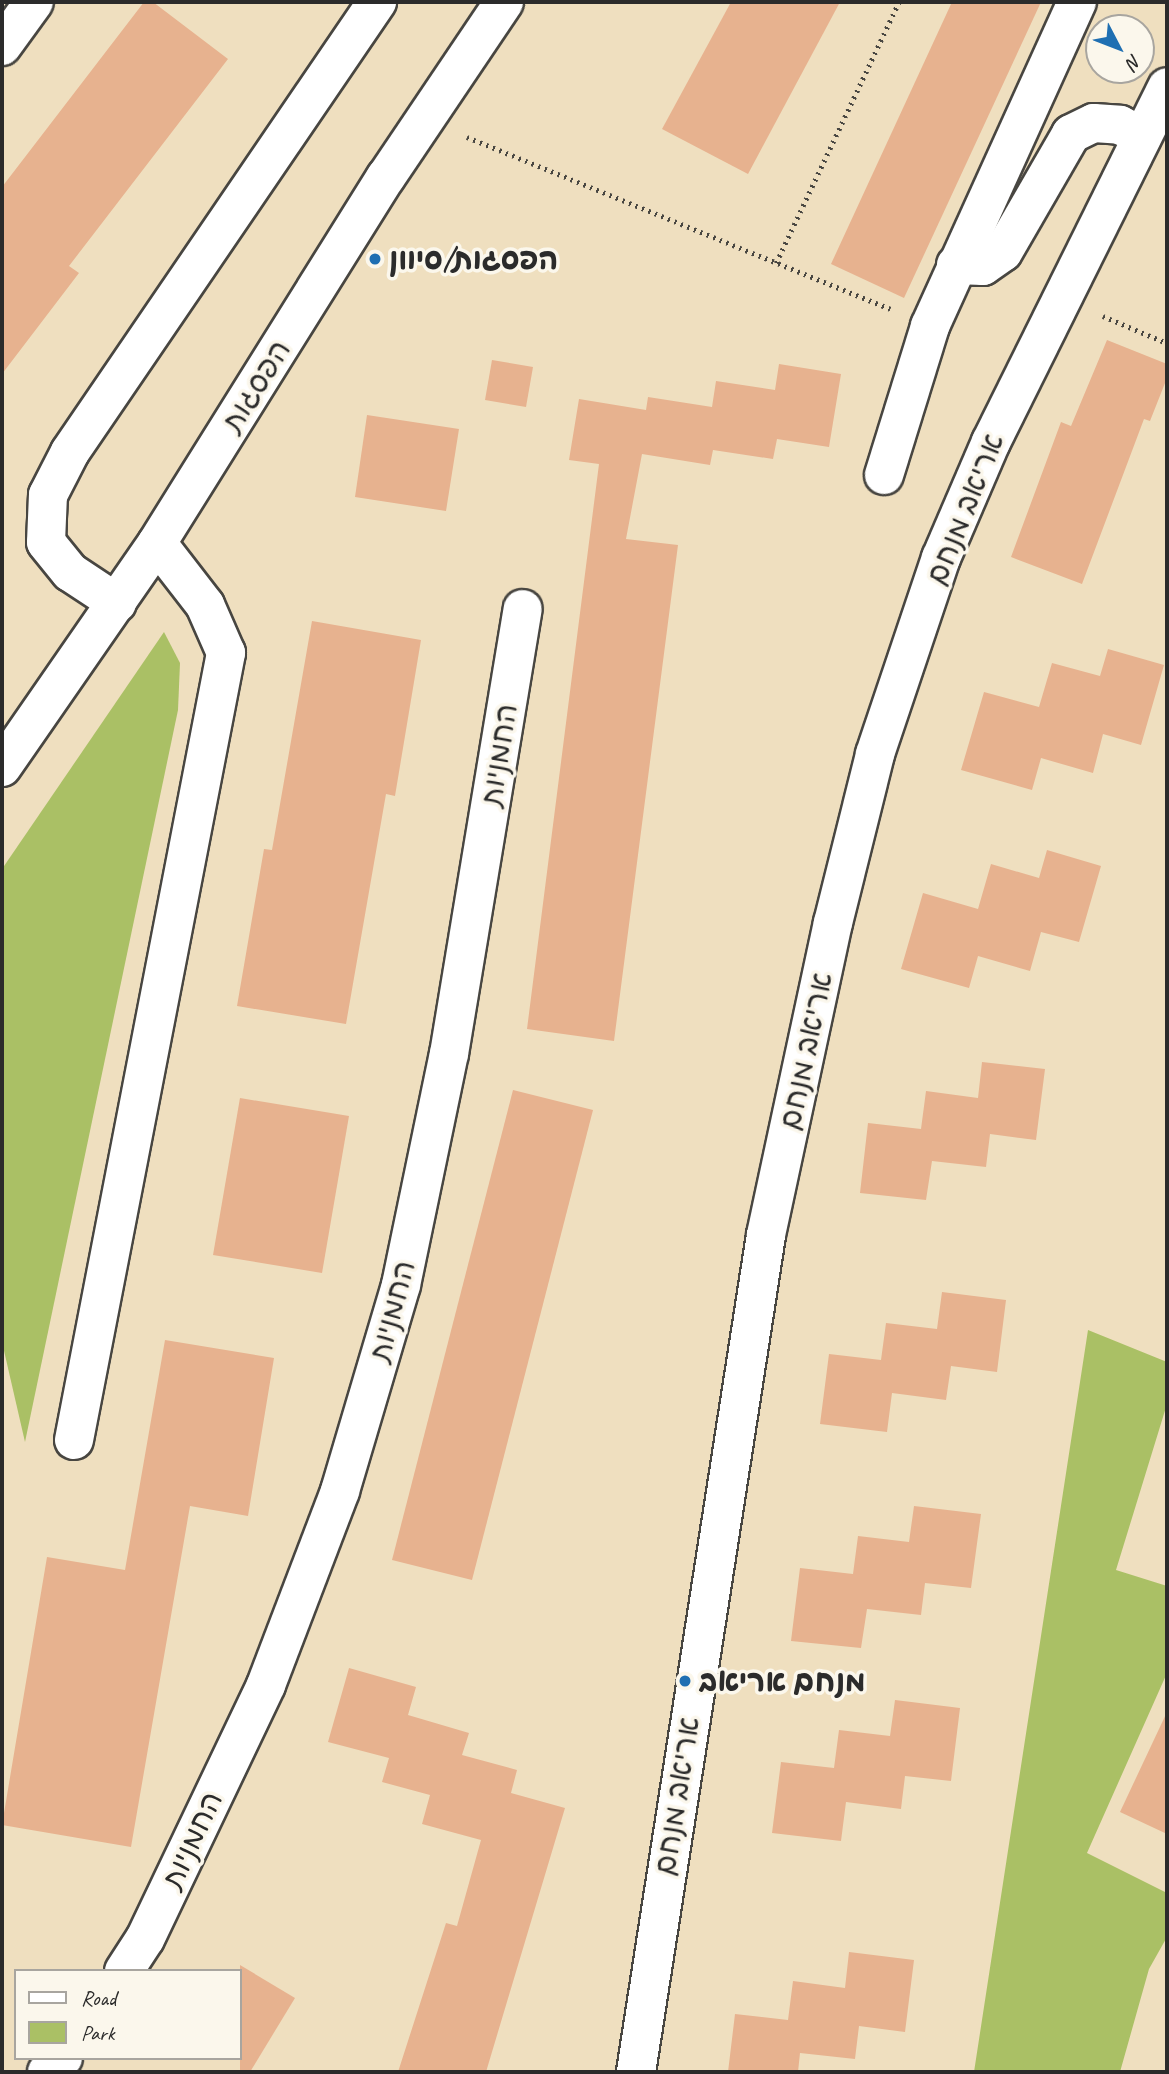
<!DOCTYPE html>
<html>
<head>
<meta charset="utf-8">
<style>
  body { margin:0 }
  #map { position:relative; width:1169px; height:2074px; overflow:hidden; background:#efdfbf; font-family:Caveat,"Playpen Sans Hebrew",sans-serif }
  div>[style] { position:absolute }
  .green>* { inset:0; background:#aac065 }
  .building>* { inset:0; background:#e7b28f }
  .path>* { height:4.5px; margin-top:-2.25px; transform-origin:0; background:repeating-linear-gradient(90deg,#484641 0 2px,transparent 0 7px) }
  .roads { filter:drop-shadow(2px 0 #484641) drop-shadow(-2px 0 #484641) drop-shadow(0 2px #484641) drop-shadow(0 -2px #484641) }
  .minor>* { height:38px; margin:-19px; padding:0 19px; transform-origin:19px; border-radius:19px; background:#fff }
  .dots>* { width:19px; height:19px; translate:-50% -50%; box-sizing:border-box; border:4px solid #fbf7ec; border-radius:50% }
  span { translate:-50% -50%; white-space:nowrap; text-align:center; line-height:1.15; -webkit-text-stroke:7px #fbf7ec; paint-order:stroke }
  .poi-label { font-size:30px; color:#2b2b2b; font-weight:700 }
  .left { translate:0 -50%; text-align:left }
  .street-label { font-size:30px; color:#2b2b2b }
  .frame { position:absolute; inset:0; border:4px solid #2b2b2b; pointer-events:none }
  .legend { position:absolute; left:14px; top:1969px; width:228px; height:91px; box-sizing:border-box; background:#fbf7ec; border:2px solid #a8a59f; margin:0; padding:9px 12px; list-style:none; font-size:21px; color:#2b2b2b }
  .legend li { display:flex; align-items:center; gap:14px; height:35px }
  .legend b { width:35px; border:2px solid #a8a59f }
  .north { position:absolute; left:1085px; top:14px; width:70px; height:70px; box-sizing:border-box; background:#fbf7ec; border:2px solid #a8a59f; border-radius:50%; rotate:132deg; font-size:19px; font-weight:700; line-height:28px; text-align:center; color:#2b2b2b }
  .north::after { content:''; display:block; margin:auto; width:24px; height:32px; background:#1f6fb2; clip-path:polygon(50% 0,100% 100%,50% 72%,0 100%) }
</style>
</head>
<body>
<div id="map">
  <div class="green">
    <i style="clip-path:polygon(164px 632px,180px 663px,178px 710px,25px 1442px,2px 1342px,2px 869px)"></i>
    <i style="clip-path:polygon(1088px 1330px,1167px 1362px,1167px 1404px,1116px 1570px,1167px 1586px,1167px 1673px,1087px 1853px,1167px 1893px,1167px 1937px,1149px 1969px,1120px 2072px,974px 2072px)"></i>
  </div>
  <div class="building">
    <i style="clip-path:polygon(144px 2px,153px 2px,228px 59px,69px 266px,79px 273px,2px 374px,2px 187px)"></i>
    <i style="clip-path:polygon(731px 2px,840px 2px,748px 174px,662px 129px)"></i>
    <i style="clip-path:polygon(952px 2px,1041px 2px,904px 298px,831px 264px)"></i>
    <i style="clip-path:polygon(1107px 340px,1167px 364px,1167px 378px,1150px 421px,1144px 419px,1082px 584px,1011px 557px,1061px 422px,1071px 426px)"></i>
    <i style="clip-path:polygon(492px 360px,533px 367px,526px 407px,485px 400px)"></i>
    <i style="clip-path:polygon(779px 364px,841px 374px,829px 447px,777px 439px,773px 459px,713px 450px,710px 465px,642px 454px,626px 539px,678px 545px,614px 1041px,527px 1029px,599px 464px,569px 460px,579px 399px,646px 410px,648px 397px,712px 407px,716px 381px,775px 390px)"></i>
    <i style="clip-path:polygon(367px 415px,459px 429px,446px 511px,355px 497px)"></i>
    <i style="clip-path:polygon(312px 621px,421px 640px,395px 796px,386px 794px,346px 1024px,237px 1006px,264px 849px,272px 850px)"></i>
    <i style="clip-path:polygon(1108px 649px,1164px 665px,1141px 745px,1103px 734px,1093px 773px,1041px 758px,1032px 790px,961px 770px,984px 692px,1039px 707px,1052px 663px,1100px 676px)"></i>
    <i style="clip-path:polygon(1047px 850px,1101px 866px,1079px 942px,1041px 932px,1030px 971px,978px 956px,969px 988px,901px 969px,923px 893px,978px 909px,991px 864px,1039px 878px)"></i>
    <i style="clip-path:polygon(982px 1062px,1045px 1069px,1036px 1140px,990px 1134px,986px 1167px,932px 1161px,926px 1200px,860px 1193px,868px 1123px,921px 1129px,926px 1091px,978px 1098px)"></i>
    <i style="clip-path:polygon(513px 1090px,593px 1110px,472px 1580px,392px 1560px)"></i>
    <i style="clip-path:polygon(240px 1098px,349px 1116px,322px 1273px,213px 1255px)"></i>
    <i style="clip-path:polygon(942px 1292px,1006px 1300px,997px 1372px,951px 1366px,946px 1400px,892px 1393px,887px 1432px,820px 1424px,829px 1354px,881px 1360px,886px 1323px,937px 1329px)"></i>
    <i style="clip-path:polygon(165px 1340px,274px 1358px,248px 1516px,190px 1506px,131px 1847px,2px 1825px,47px 1557px,125px 1570px)"></i>
    <i style="clip-path:polygon(914px 1506px,981px 1514px,971px 1588px,925px 1583px,921px 1615px,867px 1609px,861px 1648px,791px 1641px,800px 1568px,853px 1574px,858px 1536px,909px 1542px)"></i>
    <i style="clip-path:polygon(349px 1668px,416px 1687px,408px 1715px,469px 1733px,462px 1755px,517px 1770px,511px 1793px,565px 1808px,486px 2072px,398px 2072px,446px 1923px,457px 1926px,481px 1840px,422px 1824px,430px 1795px,382px 1782px,389px 1758px,328px 1742px)"></i>
    <i style="clip-path:polygon(895px 1700px,960px 1708px,951px 1781px,905px 1776px,901px 1809px,846px 1802px,841px 1841px,772px 1833px,781px 1762px,834px 1768px,839px 1730px,890px 1736px)"></i>
    <i style="clip-path:polygon(1167px 1712px,1167px 1834px,1120px 1812px)"></i>
    <i style="clip-path:polygon(849px 1952px,914px 1960px,905px 2032px,859px 2026px,855px 2059px,800px 2053px,798px 2072px,728px 2072px,735px 2014px,788px 2020px,793px 1981px,845px 1988px)"></i>
    <i style="clip-path:polygon(240px 1965px,295px 1998px,250px 2072px,240px 2072px)"></i>
  </div>
  <div class="path">
    <i style="left:467px;top:137px;width:457px;rotate:22.1deg"></i>
    <i style="left:776px;top:263px;width:289px;rotate:-64.8deg"></i>
    <i style="left:1103px;top:316px;width:69px;rotate:22.9deg"></i>
  </div>
  <div class="roads">
    <div class="minor">
      <i style="left:2px;top:46px;width:54px;rotate:-54deg"></i>
      <i style="left:956px;top:265px;width:27px;rotate:2deg"></i>
      <i style="left:983px;top:266px;width:24px;rotate:-35deg"></i>
      <i style="left:1003px;top:252px;width:136px;rotate:-60deg"></i>
      <i style="left:1071px;top:134px;width:25px;rotate:-26deg"></i>
      <i style="left:1094px;top:123px;width:26px;rotate:4deg"></i>
      <i style="left:1120px;top:125px;width:25px;rotate:27deg"></i>
      <i style="left:884px;top:475px;width:156px;rotate:-72.8deg"></i>
      <i style="left:930px;top:326px;width:356px;rotate:-65.6deg"></i>
      <i style="left:117px;top:603px;width:56px;rotate:-146.6deg"></i>
      <i style="left:70px;top:572px;width:38px;rotate:-129deg"></i>
      <i style="left:46px;top:542px;width:47px;rotate:-87.6deg"></i>
      <i style="left:48px;top:495px;width:48px;rotate:-62.9deg"></i>
      <i style="left:70px;top:452px;width:545px;rotate:-55.7deg"></i>
      <i style="left:2px;top:767px;width:272px;rotate:-55.3deg"></i>
      <i style="left:157px;top:543px;width:432px;rotate:-58deg"></i>
      <i style="left:386px;top:177px;width:211px;rotate:-56deg"></i>
      <i style="left:74px;top:1440px;width:802px;rotate:-79.07deg"></i>
      <i style="left:226px;top:653px;width:52px;rotate:-113.6deg"></i>
      <i style="left:205px;top:605px;width:78px;rotate:-127.7deg"></i>
      <i style="left:124px;top:1971px;width:38px;rotate:-57deg"></i>
      <i style="left:145px;top:1939px;width:281px;rotate:-64.5deg"></i>
      <i style="left:266px;top:1685px;width:208px;rotate:-69.1deg"></i>
      <i style="left:340px;top:1491px;width:215px;rotate:-73.5deg"></i>
      <i style="left:401px;top:1285px;width:236px;rotate:-78.3deg"></i>
      <i style="left:449px;top:1054px;width:451px;rotate:-80.6deg"></i>
      <i style="left:47px;top:2072px;width:21px;rotate:-41deg"></i>
      <i style="left:636px;top:2072px;width:847px;rotate:-81.17deg"></i>
      <i style="left:766px;top:1235px;width:319px;rotate:-77.9deg"></i>
      <i style="left:833px;top:923px;width:174px;rotate:-76deg"></i>
      <i style="left:875px;top:754px;width:207px;rotate:-71.4deg"></i>
      <i style="left:941px;top:558px;width:126px;rotate:-66.7deg"></i>
      <i style="left:991px;top:442px;width:396px;rotate:-63.6deg"></i>
    </div>
  </div>
  <div class="dots">
    <i style="left:375px;top:259px;background:#1f6fb2"></i>
    <i style="left:685px;top:1681px;background:#1f6fb2"></i>
  </div>
  <div class="poi-label">
    <span class="left" style="left:389px;top:259px">הפסגות/סיוון</span>
    <span class="left" style="left:699px;top:1681px">מנחם אריאב</span>
  </div>
  <div class="street-label">
    <span style="left:256px;top:386px;rotate:-58deg">הפסגות</span>
    <span style="left:965px;top:509px;rotate:-68deg">אריאב מנחם</span>
    <span style="left:499px;top:755px;rotate:-81deg">החמניות</span>
    <span style="left:806px;top:1051px;rotate:-78deg">אריאב מנחם</span>
    <span style="left:392px;top:1311px;rotate:-75deg">החמניות</span>
    <span style="left:677px;top:1796px;rotate:-81deg">אריאב מנחם</span>
    <span style="left:192px;top:1840px;rotate:-65deg">החמניות</span>
  </div>
  <div class="frame"></div>
  <ul class="legend">
  <li><b style="height:9px;background:#fff"></b>Road</li>
  <li><b style="height:19px;background:#aac065"></b>Park</li>
  </ul>
  <div class="north">N</div>
</div>
</body>
</html>
